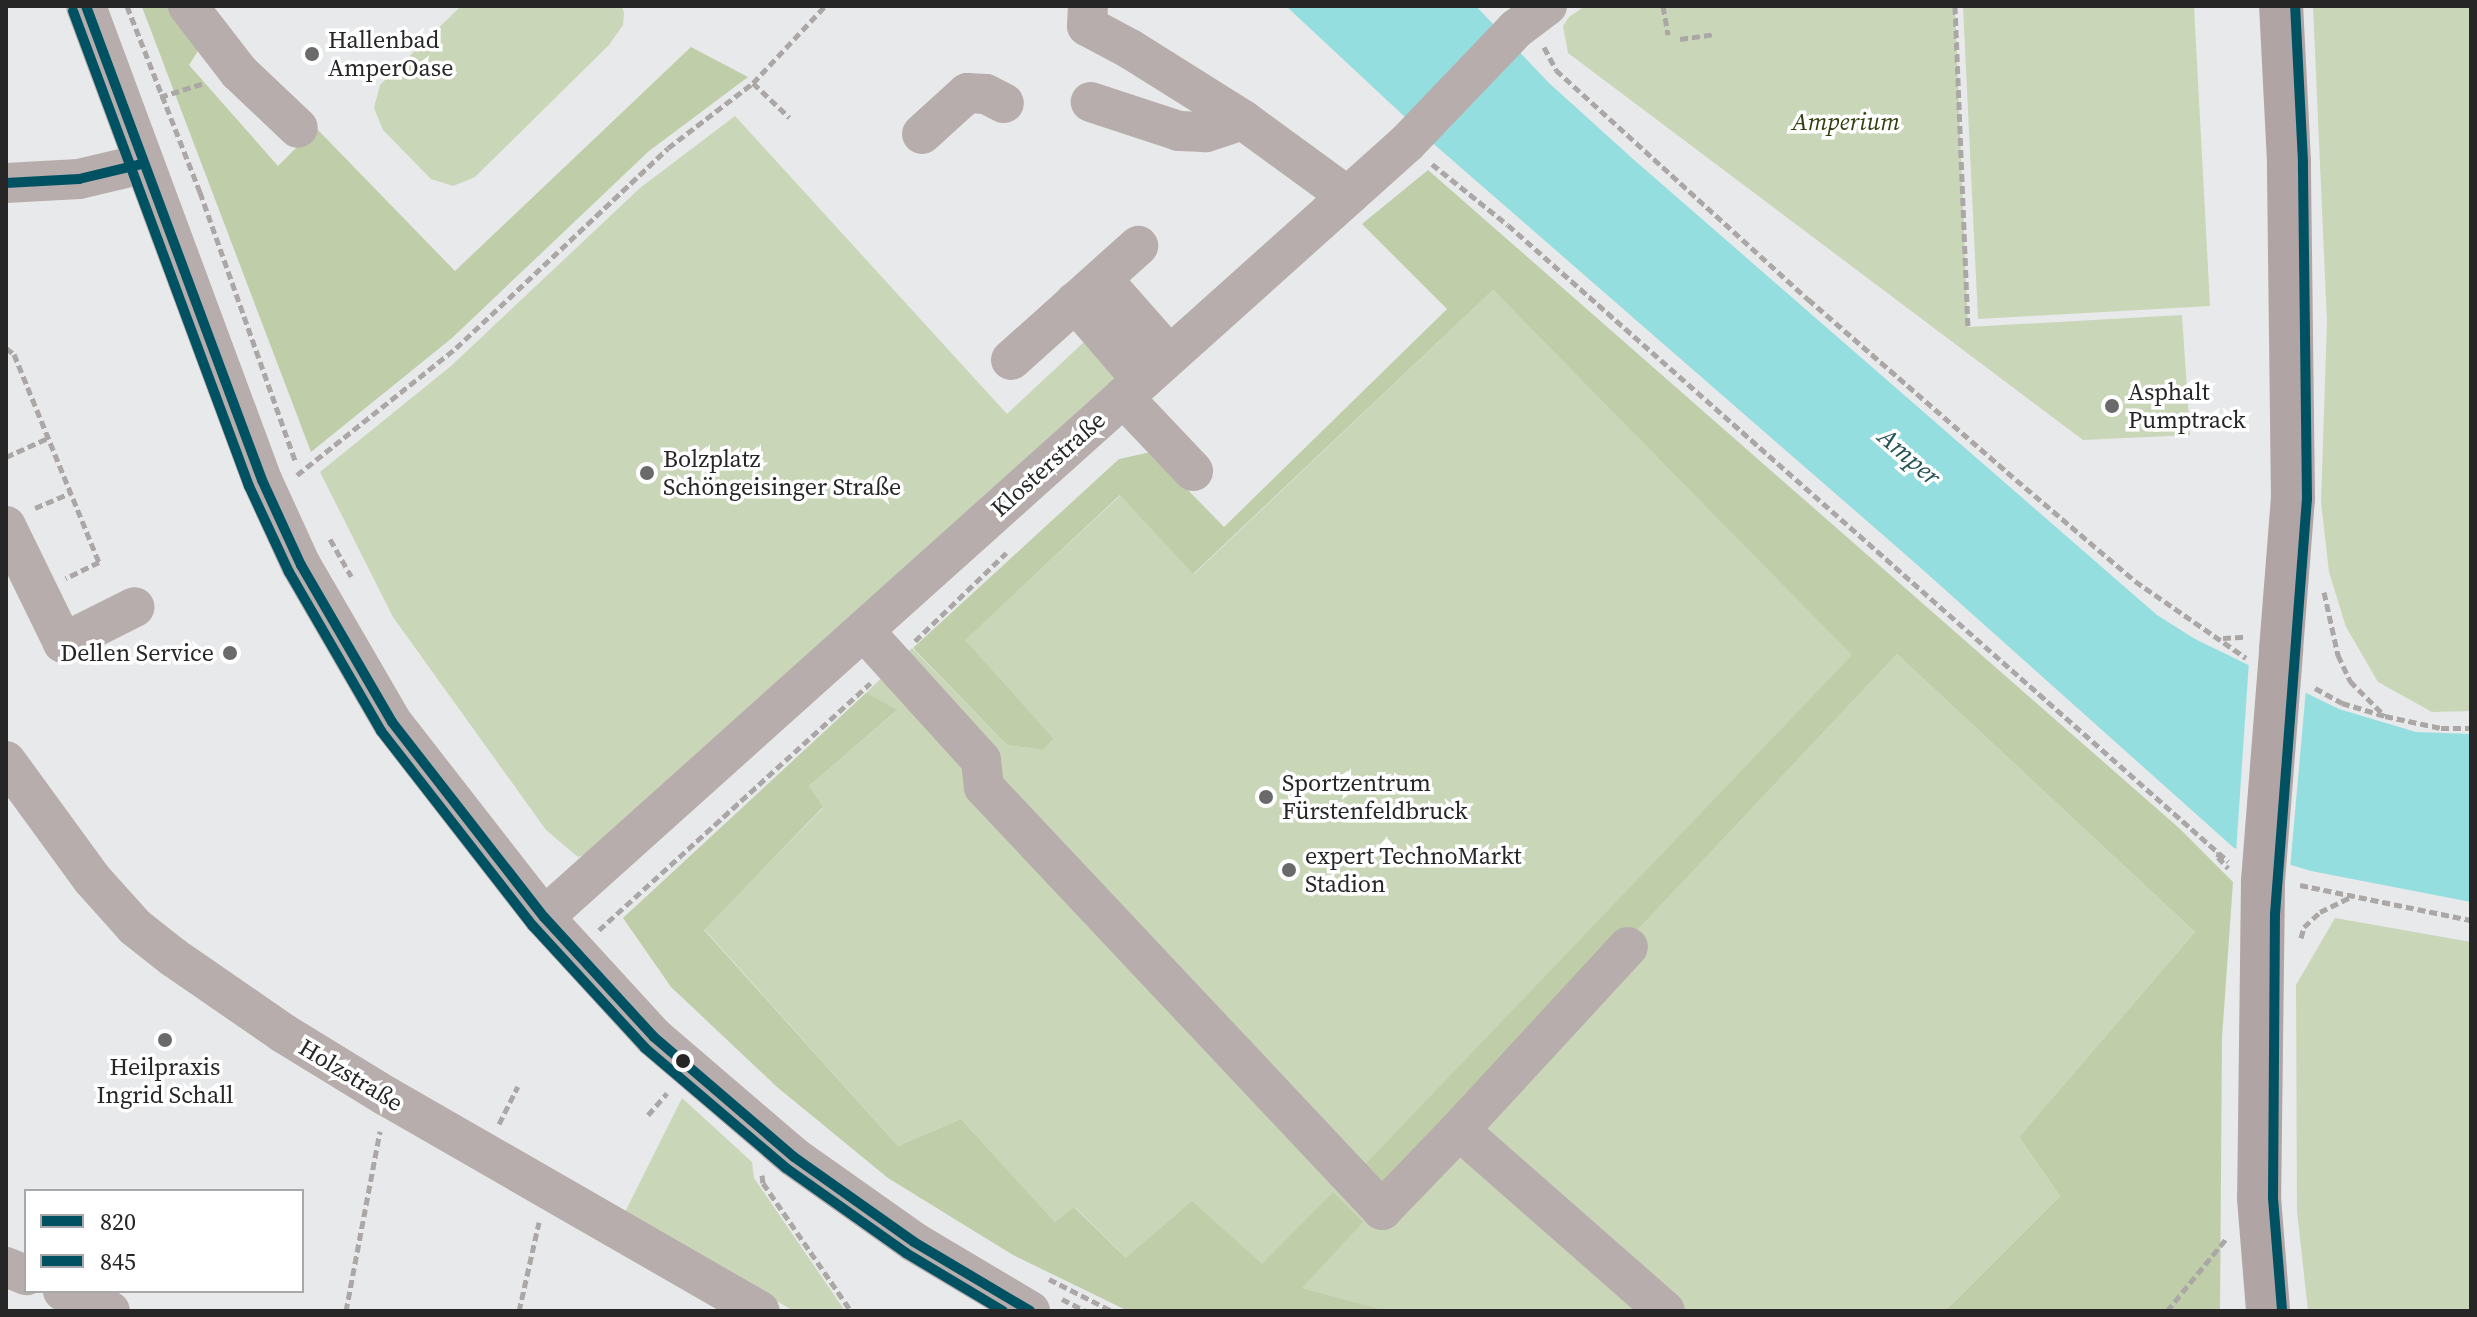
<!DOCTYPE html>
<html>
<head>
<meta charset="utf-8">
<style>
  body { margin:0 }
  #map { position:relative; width:2477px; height:1317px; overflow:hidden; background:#e8e9ea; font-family:"Source Serif 4",serif }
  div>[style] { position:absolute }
  .green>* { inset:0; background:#cad6b8 }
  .forest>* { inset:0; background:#bfcea9 }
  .water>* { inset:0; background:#95dee0 }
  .pier>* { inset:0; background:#e8e9ea }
  .path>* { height:5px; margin-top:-2.5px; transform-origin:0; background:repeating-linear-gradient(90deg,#aca7a7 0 8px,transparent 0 12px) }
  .minor>* { height:40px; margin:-20px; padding:0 20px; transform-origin:20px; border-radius:20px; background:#b8adad }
  .major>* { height:44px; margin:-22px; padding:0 22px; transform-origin:22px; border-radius:22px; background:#b0a4a4 }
  .major-bridge>* { height:44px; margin:-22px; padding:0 22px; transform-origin:22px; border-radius:22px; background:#b0a4a4 }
  .bus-1>* { height:10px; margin:-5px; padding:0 5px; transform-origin:5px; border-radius:5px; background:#005262 }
  .bus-2>* { height:10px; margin:-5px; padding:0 5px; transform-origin:5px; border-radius:5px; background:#005262 }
  .dots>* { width:22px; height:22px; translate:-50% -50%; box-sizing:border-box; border:4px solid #fff; border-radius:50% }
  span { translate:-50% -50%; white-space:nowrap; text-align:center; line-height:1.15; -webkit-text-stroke:7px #fff; paint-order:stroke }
  .poi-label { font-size:24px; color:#262627 }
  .left { translate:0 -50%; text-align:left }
  .right { translate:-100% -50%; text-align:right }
  .park-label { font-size:24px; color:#2f400e; font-style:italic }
  .street-label { font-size:24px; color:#262627 }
  .water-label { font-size:26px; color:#245354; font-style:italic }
  .frame { position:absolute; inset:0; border:8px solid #262627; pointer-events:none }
  .legend { position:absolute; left:24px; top:1189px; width:280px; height:104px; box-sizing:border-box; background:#fff; border:2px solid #a8a8a9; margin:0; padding:10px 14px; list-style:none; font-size:24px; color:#262627 }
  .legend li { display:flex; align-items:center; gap:16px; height:40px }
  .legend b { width:40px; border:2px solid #a8a8a9 }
</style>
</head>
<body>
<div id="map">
  <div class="green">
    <i style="clip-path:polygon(461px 6px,622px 6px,624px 13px,623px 25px,609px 45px,475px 177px,453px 186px,431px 179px,383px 130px,374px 108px,380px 85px)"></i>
    <i style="clip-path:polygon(1585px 6px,1955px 6px,1968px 327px,2182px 315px,2190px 435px,2083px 440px,1568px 53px,1563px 26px,1569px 17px)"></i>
    <i style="clip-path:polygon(1963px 6px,2194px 6px,2210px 306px,1978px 319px)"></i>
    <i style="clip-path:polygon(2313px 6px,2471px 6px,2471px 711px,2432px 712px,2378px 682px,2346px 627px,2329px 572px,2321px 502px,2327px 322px)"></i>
    <i style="clip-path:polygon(735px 116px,1007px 414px,1084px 342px,1121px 376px,612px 844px,578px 857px,546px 830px,393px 617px,320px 472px,451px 366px,640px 188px)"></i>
    <i style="clip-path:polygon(1493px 290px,1853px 655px,1357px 1174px,1381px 1203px,1897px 654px,2195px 932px,2019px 1137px,2060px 1196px,1945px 1311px,1388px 1311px,1301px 1288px,1262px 1265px,1126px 1258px,1076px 1208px,1055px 1222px,961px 1119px,898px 1146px,704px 929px,823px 808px,809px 786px,896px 711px,866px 693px,912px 648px,1007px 745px,1043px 750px,1054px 739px,964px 640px,1121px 495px,1194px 574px)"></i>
    <i style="clip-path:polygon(2335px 918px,2471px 942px,2471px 1311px,2308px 1311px,2297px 1211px,2296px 985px)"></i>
    <i style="clip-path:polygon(682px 1098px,752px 1162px,754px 1178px,845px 1311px,794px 1311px,624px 1214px)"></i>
  </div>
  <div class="forest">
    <i style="clip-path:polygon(175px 6px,207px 37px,189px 65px,278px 166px,316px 128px,455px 271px,691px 47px,748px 77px,649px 151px,452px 338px,311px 452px,142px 7px)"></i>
    <i style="clip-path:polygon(1428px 170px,2179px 828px,2233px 882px,2222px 1038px,2220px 1311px,1945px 1311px,2060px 1196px,2019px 1137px,2195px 932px,1897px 654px,1381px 1203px,1356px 1174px,1852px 655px,1493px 290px,1193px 574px,1120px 495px,965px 640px,1054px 739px,1043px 750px,1007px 745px,913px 648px,1119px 459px,1151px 452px,1224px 527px,1447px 309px,1362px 224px)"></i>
    <i style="clip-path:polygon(866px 693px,897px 710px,809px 786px,823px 807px,704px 930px,898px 1146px,961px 1119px,1055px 1222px,1074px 1207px,1126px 1258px,1192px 1201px,1262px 1264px,1333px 1192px,1363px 1222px,1302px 1288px,1388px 1311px,1128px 1311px,1013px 1255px,888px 1178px,777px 1087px,671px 987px,623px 918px)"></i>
  </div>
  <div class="water">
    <i style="clip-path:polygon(1286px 6px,1476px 6px,1549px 83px,1633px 159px,2157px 615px,2195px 639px,2339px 709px,2416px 732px,2471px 734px,2471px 902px,2311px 871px,2234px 848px,1914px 562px,1436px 146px)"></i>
  </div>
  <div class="pier">
    <i style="clip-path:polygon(2249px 661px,2306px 689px,2290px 869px,2236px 853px)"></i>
  </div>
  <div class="path">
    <i style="left:127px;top:6px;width:200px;rotate:68.6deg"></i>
    <i style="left:200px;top:192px;width:285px;rotate:70.5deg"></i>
    <i style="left:1663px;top:6px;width:29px;rotate:80deg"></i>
    <i style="left:1955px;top:6px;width:321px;rotate:87.7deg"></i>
    <i style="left:1680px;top:39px;width:35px;rotate:-8deg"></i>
    <i style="left:1544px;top:47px;width:26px;rotate:62deg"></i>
    <i style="left:1556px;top:70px;width:341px;rotate:42.3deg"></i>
    <i style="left:1808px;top:299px;width:264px;rotate:41deg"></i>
    <i style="left:2007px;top:472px;width:168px;rotate:40.4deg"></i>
    <i style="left:2135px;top:581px;width:135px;rotate:34.7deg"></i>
    <i style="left:753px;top:83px;width:50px;rotate:43.4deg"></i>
    <i style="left:160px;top:97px;width:46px;rotate:-17.7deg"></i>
    <i style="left:1432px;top:164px;width:97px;rotate:38.8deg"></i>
    <i style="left:1508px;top:225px;width:961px;rotate:41.46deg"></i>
    <i style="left:6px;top:348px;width:10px;rotate:37deg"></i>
    <i style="left:14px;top:354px;width:225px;rotate:67.8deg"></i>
    <i style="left:99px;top:562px;width:37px;rotate:154deg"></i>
    <i style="left:6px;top:457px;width:46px;rotate:-24.3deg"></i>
    <i style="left:297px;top:475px;width:203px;rotate:-38.6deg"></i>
    <i style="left:456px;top:348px;width:291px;rotate:-43.3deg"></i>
    <i style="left:668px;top:148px;width:107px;rotate:-37.4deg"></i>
    <i style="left:753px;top:83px;width:105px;rotate:-46.9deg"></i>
    <i style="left:35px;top:508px;width:39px;rotate:-23deg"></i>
    <i style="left:330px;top:539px;width:43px;rotate:60.4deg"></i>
    <i style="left:2324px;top:592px;width:65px;rotate:77.5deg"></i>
    <i style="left:2338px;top:655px;width:29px;rotate:65deg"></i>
    <i style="left:2350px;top:681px;width:49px;rotate:45deg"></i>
    <i style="left:2223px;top:638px;width:22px;rotate:-3deg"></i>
    <i style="left:915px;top:641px;width:127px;rotate:-44deg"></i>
    <i style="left:2315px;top:688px;width:31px;rotate:29deg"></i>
    <i style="left:2342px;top:703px;width:45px;rotate:16.8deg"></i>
    <i style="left:2385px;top:716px;width:57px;rotate:12.1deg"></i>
    <i style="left:2441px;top:728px;width:30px"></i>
    <i style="left:2219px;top:852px;width:5px;rotate:101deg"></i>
    <i style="left:2218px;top:857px;width:15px;rotate:48deg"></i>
    <i style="left:2300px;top:885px;width:175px;rotate:11.6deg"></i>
    <i style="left:599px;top:930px;width:367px;rotate:-42.3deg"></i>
    <i style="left:2301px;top:938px;width:11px;rotate:-75deg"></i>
    <i style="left:2304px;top:927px;width:22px;rotate:-43deg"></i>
    <i style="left:2320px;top:912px;width:34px;rotate:-26deg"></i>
    <i style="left:648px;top:1115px;width:29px;rotate:-49deg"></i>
    <i style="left:499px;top:1124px;width:42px;rotate:-63.4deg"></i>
    <i style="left:762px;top:1175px;width:8px;rotate:83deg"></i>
    <i style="left:763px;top:1183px;width:155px;rotate:55.5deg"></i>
    <i style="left:1049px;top:1279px;width:71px;rotate:26.9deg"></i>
    <i style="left:1062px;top:1299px;width:27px;rotate:27deg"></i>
    <i style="left:346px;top:1311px;width:183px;rotate:-79.3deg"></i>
    <i style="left:519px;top:1311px;width:91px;rotate:-77.3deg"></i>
    <i style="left:2167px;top:1311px;width:93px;rotate:-50.7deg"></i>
  </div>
  <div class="minor">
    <i style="left:86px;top:6px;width:506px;rotate:69.63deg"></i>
    <i style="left:262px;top:480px;width:94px;rotate:65.4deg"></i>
    <i style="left:301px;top:565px;width:181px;rotate:59.9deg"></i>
    <i style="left:392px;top:722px;width:247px;rotate:52.1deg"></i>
    <i style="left:544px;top:917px;width:163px;rotate:47.5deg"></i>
    <i style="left:654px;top:1037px;width:184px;rotate:40.6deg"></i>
    <i style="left:794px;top:1157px;width:147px;rotate:35.3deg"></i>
    <i style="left:914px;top:1242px;width:135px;rotate:30.7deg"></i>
    <i style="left:188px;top:6px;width:83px;rotate:52.3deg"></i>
    <i style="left:239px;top:72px;width:81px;rotate:43.5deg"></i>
    <i style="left:1088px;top:6px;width:20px;rotate:93deg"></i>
    <i style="left:1087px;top:26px;width:49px;rotate:28.1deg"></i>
    <i style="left:1130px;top:49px;width:133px;rotate:32.1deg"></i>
    <i style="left:1243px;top:120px;width:40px;rotate:162deg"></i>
    <i style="left:1205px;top:132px;width:26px;rotate:-178deg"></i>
    <i style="left:1179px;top:131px;width:93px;rotate:-161.8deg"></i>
    <i style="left:1243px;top:120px;width:127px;rotate:36.1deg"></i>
    <i style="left:922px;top:134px;width:61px;rotate:-42.3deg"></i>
    <i style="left:967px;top:93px;width:19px;rotate:3deg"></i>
    <i style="left:986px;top:94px;width:20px;rotate:27deg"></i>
    <i style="left:6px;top:183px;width:73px;rotate:-3.1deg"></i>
    <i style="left:79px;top:179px;width:65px;rotate:-13.4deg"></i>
    <i style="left:1102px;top:279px;width:101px;rotate:48.6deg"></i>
    <i style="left:1075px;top:302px;width:103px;rotate:49.3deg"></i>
    <i style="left:1011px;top:360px;width:171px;rotate:-41.9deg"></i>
    <i style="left:1123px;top:397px;width:102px;rotate:46.6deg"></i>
    <i style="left:6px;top:526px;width:130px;rotate:64deg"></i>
    <i style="left:63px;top:643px;width:80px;rotate:-26.6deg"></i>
    <i style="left:864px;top:631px;width:174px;rotate:47.8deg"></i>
    <i style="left:981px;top:760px;width:27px;rotate:84deg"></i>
    <i style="left:984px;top:787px;width:581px;rotate:46.74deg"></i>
    <i style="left:1382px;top:1210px;width:111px;rotate:-46.1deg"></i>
    <i style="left:1459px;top:1130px;width:274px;rotate:41.3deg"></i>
    <i style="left:6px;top:761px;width:146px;rotate:53.9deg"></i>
    <i style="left:92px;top:879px;width:64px;rotate:48.1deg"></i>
    <i style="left:135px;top:927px;width:48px;rotate:38.3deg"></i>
    <i style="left:173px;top:957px;width:134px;rotate:34.6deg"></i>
    <i style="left:283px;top:1033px;width:121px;rotate:31.5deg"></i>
    <i style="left:386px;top:1096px;width:431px;rotate:29.9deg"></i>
    <i style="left:544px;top:917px;width:1159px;rotate:-41.89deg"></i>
    <i style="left:1407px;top:143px;width:158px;rotate:-46.3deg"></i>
    <i style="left:1516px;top:29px;width:39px;rotate:-37deg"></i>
    <i style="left:1459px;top:1130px;width:249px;rotate:-47.3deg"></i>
    <i style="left:6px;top:1267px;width:22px;rotate:22deg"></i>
    <i style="left:63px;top:1291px;width:51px;rotate:23.1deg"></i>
  </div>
  <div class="major">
    <i style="left:2281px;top:650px;width:151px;rotate:-85.5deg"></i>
    <i style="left:2293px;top:499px;width:337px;rotate:-90.7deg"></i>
    <i style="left:2289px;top:162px;width:156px;rotate:-92.9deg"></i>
    <i style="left:2263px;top:881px;width:317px;rotate:90.7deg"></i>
    <i style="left:2259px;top:1198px;width:113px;rotate:85.4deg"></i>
  </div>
  <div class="major-bridge">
    <i style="left:2263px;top:881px;width:232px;rotate:-85.5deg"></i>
  </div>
  <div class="bus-1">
    <i style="left:86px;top:6px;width:506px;rotate:69.63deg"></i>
    <i style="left:262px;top:480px;width:94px;rotate:65.4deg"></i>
    <i style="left:301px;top:565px;width:181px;rotate:59.9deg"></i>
    <i style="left:392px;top:722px;width:247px;rotate:52.1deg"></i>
    <i style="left:544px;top:917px;width:163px;rotate:47.5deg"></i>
    <i style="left:654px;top:1037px;width:184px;rotate:40.6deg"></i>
    <i style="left:794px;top:1157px;width:147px;rotate:35.3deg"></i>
    <i style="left:914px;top:1242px;width:135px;rotate:30.7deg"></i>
    <i style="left:6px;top:183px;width:73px;rotate:-3.1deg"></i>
    <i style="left:79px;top:179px;width:65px;rotate:-13.4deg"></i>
  </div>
  <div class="bus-2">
    <i style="left:73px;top:11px;width:507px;rotate:69.67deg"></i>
    <i style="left:249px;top:486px;width:95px;rotate:65.1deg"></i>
    <i style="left:289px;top:572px;width:184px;rotate:59.9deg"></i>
    <i style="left:381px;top:731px;width:247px;rotate:52.1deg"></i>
    <i style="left:533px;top:926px;width:166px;rotate:47.4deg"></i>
    <i style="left:645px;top:1048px;width:185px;rotate:40.4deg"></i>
    <i style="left:786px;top:1168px;width:147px;rotate:35.3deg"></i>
    <i style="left:906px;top:1253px;width:113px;rotate:30.9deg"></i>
    <i style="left:2282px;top:1310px;width:113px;rotate:-94.6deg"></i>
    <i style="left:2273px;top:1197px;width:283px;rotate:-89.6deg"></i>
    <i style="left:2275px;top:914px;width:416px;rotate:-85.6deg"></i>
    <i style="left:2307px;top:499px;width:337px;rotate:-90.7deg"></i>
    <i style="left:2303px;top:162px;width:156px;rotate:-92.9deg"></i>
  </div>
  <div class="dots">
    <i style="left:312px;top:54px;background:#6a6a6b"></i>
    <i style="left:2112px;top:406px;background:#6a6a6b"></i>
    <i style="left:647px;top:473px;background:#6a6a6b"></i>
    <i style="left:230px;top:653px;background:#6a6a6b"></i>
    <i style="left:1266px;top:797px;background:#6a6a6b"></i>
    <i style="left:1289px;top:870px;background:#6a6a6b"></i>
    <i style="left:165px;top:1040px;background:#6a6a6b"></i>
    <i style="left:683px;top:1061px;background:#262627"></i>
  </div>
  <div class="poi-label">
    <span class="left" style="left:328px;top:54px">Hallenbad<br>AmperOase</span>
    <span class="left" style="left:2128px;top:406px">Asphalt<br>Pumptrack</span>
    <span class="left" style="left:663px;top:473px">Bolzplatz<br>Schöngeisinger Straße</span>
    <span class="right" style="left:214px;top:653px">Dellen Service</span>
    <span class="left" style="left:1282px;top:797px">Sportzentrum<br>Fürstenfeldbruck</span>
    <span class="left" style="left:1305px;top:870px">expert TechnoMarkt<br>Stadion</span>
    <span style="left:165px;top:1081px">Heilpraxis<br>Ingrid Schall</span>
  </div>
  <div class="park-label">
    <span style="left:1846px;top:122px">Amperium</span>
  </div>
  <div class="street-label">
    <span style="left:1048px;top:464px;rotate:-42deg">Klosterstraße</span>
    <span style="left:351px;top:1075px;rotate:31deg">Holzstraße</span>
  </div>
  <div class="water-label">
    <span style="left:1909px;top:457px;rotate:41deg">Amper</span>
  </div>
  <div class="frame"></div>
  <ul class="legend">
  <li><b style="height:10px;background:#005262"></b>820</li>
  <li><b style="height:10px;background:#005262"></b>845</li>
  </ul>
</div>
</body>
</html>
